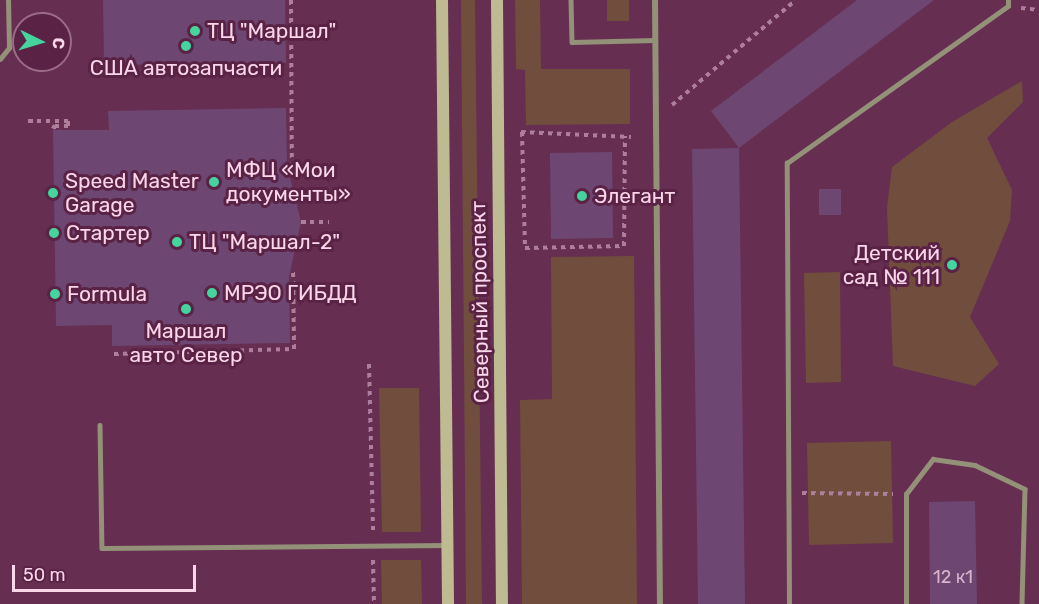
<!DOCTYPE html>
<html>
<head>
<meta charset="utf-8">
<style>
  body { margin:0 }
  #map { position:relative; width:1039px; height:604px; overflow:hidden; background:#662e51; font-family:Rubik,sans-serif }
  div>[style] { position:absolute }
  .green>* { inset:0; background:#714d3d }
  .building>* { inset:0; background:#6d4771 }
  .path>* { height:4px; margin-top:-2px; transform-origin:0; background:repeating-linear-gradient(90deg,#ad7f9b 0 4.5px,transparent 0 9px) }
  .service>* { height:4.5px; margin:-2.25px; padding:0 2.25px; transform-origin:2.25px; border-radius:2.25px; background:#939177 }
  .minor>* { height:6px; margin:-3px; padding:0 3px; transform-origin:3px; border-radius:3px; background:#939177 }
  .secondary>* { height:12px; margin:-6px; padding:0 6px; transform-origin:6px; border-radius:6px; background:#bebb92 }
  .dots>* { width:16px; height:16px; translate:-50% -50%; box-sizing:border-box; border:3px solid #5a2346; border-radius:50% }
  span { translate:-50% -50%; white-space:nowrap; text-align:center; line-height:1.15; -webkit-text-stroke:6px #5a2346; paint-order:stroke }
  .number-label { font-size:18px; color:#d6b2cb }
  .number-label span { -webkit-text-stroke-width:0 }
  .poi-label { font-size:21px; color:#f9d6e9 }
  .left { translate:0 -50%; text-align:left }
  .right { translate:-100% -50%; text-align:right }
  .street-label { font-size:21px; color:#f9d6e9 }
  .north { position:absolute; left:12px; top:12px; width:60px; height:60px; box-sizing:border-box; background:#5a2346; border:2px solid #9a6b87; border-radius:50%; rotate:95deg; font-size:16px; font-weight:700; line-height:24px; text-align:center; color:#f9d6e9 }
  .north::after { content:''; display:block; margin:auto; width:21px; height:27px; background:#46d49e; clip-path:polygon(50% 0,100% 100%,50% 72%,0 100%) }
  .scale { position:absolute; left:12px; top:565px; width:184px; height:27px; box-sizing:border-box; border:3px solid #f9d6e9; border-top:0; padding-left:8px; font-size:18px; line-height:21px; white-space:nowrap; color:#f9d6e9; -webkit-text-stroke:4px #5a2346; paint-order:stroke }
</style>
</head>
<body>
<div id="map">
  <div class="green">
    <i style="clip-path:polygon(461px 0,475px 0,482px 604px,466px 604px)"></i>
    <i style="clip-path:polygon(515px 0,540px 0,541px 69px,630px 69px,630px 124px,526px 125px,525px 70px,516px 69px)"></i>
    <i style="clip-path:polygon(607px 0,629px 0,629px 21px,607px 21px)"></i>
    <i style="clip-path:polygon(1022px 81px,1023px 102px,987px 138px,1012px 190px,1010px 221px,970px 317px,999px 364px,975px 386px,893px 366px,887px 208px,892px 167px,952px 122px)"></i>
    <i style="clip-path:polygon(634px 256px,637px 604px,522px 604px,520px 400px,552px 399px,551px 257px)"></i>
    <i style="clip-path:polygon(840px 272px,841px 382px,806px 383px,804px 273px)"></i>
    <i style="clip-path:polygon(379px 388px,419px 388px,421px 532px,382px 532px)"></i>
    <i style="clip-path:polygon(891px 441px,893px 543px,809px 545px,807px 443px)"></i>
    <i style="clip-path:polygon(381px 560px,421px 560px,422px 604px,382px 604px)"></i>
  </div>
  <div class="building">
    <i style="clip-path:polygon(103px 0,285px 0,286px 63px,104px 65px)"></i>
    <i style="clip-path:polygon(857px 0,934px 0,739px 148px,745px 604px,698px 604px,692px 149px,739px 148px,711px 111px)"></i>
    <i style="clip-path:polygon(286px 108px,287px 165px,301px 222px,289px 277px,290px 343px,112px 346px,112px 325px,56px 326px,53px 130px,109px 130px,108px 111px)"></i>
    <i style="clip-path:polygon(612px 152px,613px 238px,551px 239px,550px 153px)"></i>
    <i style="clip-path:polygon(819px 189px,841px 189px,841px 215px,819px 215px)"></i>
    <i style="clip-path:polygon(975px 501px,977px 604px,930px 604px,929px 502px)"></i>
  </div>
  <div class="path">
    <i style="left:291px;top:0;width:179px;rotate:89.7deg"></i>
    <i style="left:1021px;top:8px;width:18px;rotate:6deg"></i>
    <i style="left:672px;top:105px;width:162px;rotate:-40.3deg"></i>
    <i style="left:28px;top:121px;width:40px"></i>
    <i style="left:68px;top:121px;width:5px;rotate:90deg"></i>
    <i style="left:68px;top:126px;width:16px;rotate:180deg"></i>
    <i style="left:52px;top:126px;width:9px;rotate:27deg"></i>
    <i style="left:521px;top:132px;width:110px;rotate:2.6deg"></i>
    <i style="left:522px;top:132px;width:116px;rotate:88.5deg"></i>
    <i style="left:525px;top:248px;width:99px;rotate:-1.2deg"></i>
    <i style="left:624px;top:246px;width:110px;rotate:-89.5deg"></i>
    <i style="left:301px;top:222px;width:28px"></i>
    <i style="left:114px;top:354px;width:180px;rotate:-1.6deg"></i>
    <i style="left:294px;top:349px;width:81px;rotate:-90.7deg"></i>
    <i style="left:369px;top:364px;width:167px;rotate:88.6deg"></i>
    <i style="left:802px;top:493px;width:91px;rotate:0.6deg"></i>
    <i style="left:373px;top:560px;width:44px;rotate:88.7deg"></i>
  </div>
  <div class="service">
    <i style="left:571px;top:0;width:42px;rotate:88.6deg"></i>
    <i style="left:572px;top:42px;width:83px;rotate:-1.4deg"></i>
    <i style="left:0;top:59px;width:14px;rotate:-51deg"></i>
    <i style="left:9px;top:48px;width:48px;rotate:-91.2deg"></i>
    <i style="left:100px;top:425px;width:123px;rotate:89.1deg"></i>
    <i style="left:102px;top:548px;width:345px;rotate:-0.5deg"></i>
    <i style="left:789px;top:604px;width:441px;rotate:-90.3deg"></i>
    <i style="left:787px;top:163px;width:271px;rotate:-35.4deg"></i>
    <i style="left:1008px;top:6px;width:6px;rotate:-90deg"></i>
    <i style="left:906px;top:604px;width:110px;rotate:-90deg"></i>
    <i style="left:906px;top:494px;width:44px;rotate:-52.4deg"></i>
    <i style="left:933px;top:459px;width:42px;rotate:8.1deg"></i>
    <i style="left:975px;top:465px;width:55px;rotate:25.6deg"></i>
    <i style="left:1025px;top:489px;width:115px;rotate:91.5deg"></i>
  </div>
  <div class="minor">
    <i style="left:655px;top:0;width:604px;rotate:89.53deg"></i>
  </div>
  <div class="secondary">
    <i style="left:442px;top:0;width:604px;rotate:89.43deg"></i>
    <i style="left:497px;top:0;width:604px;rotate:89.53deg"></i>
  </div>
  <div class="dots">
    <i style="left:195px;top:31px;background:#46d49e"></i>
    <i style="left:186px;top:46px;background:#46d49e"></i>
    <i style="left:214px;top:182px;background:#46d49e"></i>
    <i style="left:53px;top:193px;background:#46d49e"></i>
    <i style="left:582px;top:196px;background:#46d49e"></i>
    <i style="left:54px;top:233px;background:#46d49e"></i>
    <i style="left:177px;top:242px;background:#46d49e"></i>
    <i style="left:952px;top:265px;background:#46d49e"></i>
    <i style="left:212px;top:293px;background:#46d49e"></i>
    <i style="left:55px;top:294px;background:#46d49e"></i>
    <i style="left:186px;top:309px;background:#46d49e"></i>
  </div>
  <div class="number-label">
    <span style="left:953px;top:577px">12 к1</span>
  </div>
  <div class="poi-label">
    <span class="left" style="left:207px;top:31px">ТЦ "Маршал"</span>
    <span style="left:186px;top:68px">США автозапчасти</span>
    <span class="left" style="left:226px;top:182px">МФЦ «Мои<br>документы»</span>
    <span class="left" style="left:65px;top:193px">Speed Master<br>Garage</span>
    <span class="left" style="left:594px;top:196px">Элегант</span>
    <span class="left" style="left:66px;top:233px">Стартер</span>
    <span class="left" style="left:189px;top:242px">ТЦ "Маршал-2"</span>
    <span class="right" style="left:940px;top:265px">Детский<br>сад № 111</span>
    <span class="left" style="left:224px;top:293px">МРЭО ГИБДД</span>
    <span class="left" style="left:67px;top:294px">Formula</span>
    <span style="left:186px;top:343px">Маршал<br>авто Север</span>
  </div>
  <div class="street-label">
    <span style="left:480px;top:302px;rotate:-91deg">Северный проспект</span>
  </div>
  <div class="north">С</div>
  <div class="scale">50 m</div>
</div>
</body>
</html>
